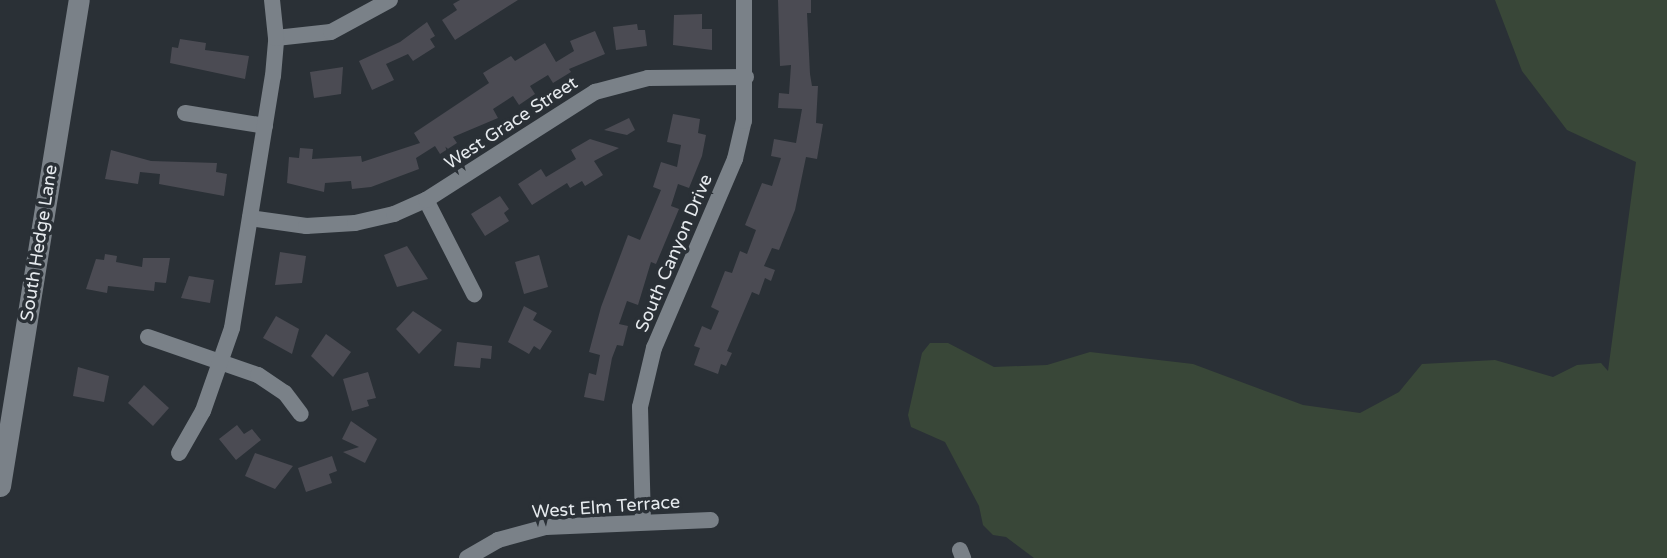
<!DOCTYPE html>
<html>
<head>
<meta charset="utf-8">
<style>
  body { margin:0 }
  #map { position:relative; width:1667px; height:558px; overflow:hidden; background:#2a3036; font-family:"Varela Round",sans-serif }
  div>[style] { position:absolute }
  .green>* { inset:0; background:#394738 }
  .building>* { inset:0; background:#4b4b53 }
  .street>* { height:16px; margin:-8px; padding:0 8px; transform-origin:8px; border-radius:8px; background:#7a8188 }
  .secondary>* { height:21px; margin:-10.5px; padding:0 10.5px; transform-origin:10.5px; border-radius:10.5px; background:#7a8188 }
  span { translate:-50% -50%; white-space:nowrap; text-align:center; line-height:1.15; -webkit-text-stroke:7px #2a3036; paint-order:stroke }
  .street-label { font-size:18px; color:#e6eaee }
</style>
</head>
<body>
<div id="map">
  <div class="green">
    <i style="clip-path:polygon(1495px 0,1667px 0,1667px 558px,1034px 558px,1006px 537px,993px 535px,983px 525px,979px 506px,945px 442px,911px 427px,908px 415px,922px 353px,930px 343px,948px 343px,994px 367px,1047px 365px,1090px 352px,1193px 364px,1303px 405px,1360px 413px,1399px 392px,1422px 364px,1495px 360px,1553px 377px,1577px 365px,1601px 363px,1608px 371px,1636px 162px,1567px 130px,1522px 71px)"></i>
  </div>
  <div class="building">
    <i style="clip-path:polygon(460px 0,518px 0,455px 40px,442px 20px,457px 10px,453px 4px)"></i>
    <i style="clip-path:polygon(778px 0,811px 0,811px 13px,807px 13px,810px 74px,812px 86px,818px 86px,816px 123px,823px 124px,817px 159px,806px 157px,795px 210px,779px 250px,772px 248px,764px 266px,775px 270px,771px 281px,765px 278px,759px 295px,752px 292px,727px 351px,732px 353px,726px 366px,721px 364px,718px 374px,694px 365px,700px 348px,694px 346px,702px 326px,711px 330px,719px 311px,711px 307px,725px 271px,732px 273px,740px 251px,747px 254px,756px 230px,745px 225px,762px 183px,772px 186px,781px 158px,771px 156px,774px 139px,796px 143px,802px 109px,778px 108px,779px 93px,789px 94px,791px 65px,780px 66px)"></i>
    <i style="clip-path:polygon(702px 14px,702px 29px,712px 29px,712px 50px,673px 45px,674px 15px)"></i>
    <i style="clip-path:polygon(427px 22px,435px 36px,430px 39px,435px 47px,413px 61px,408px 54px,386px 64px,394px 80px,372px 90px,359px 61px,400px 42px)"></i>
    <i style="clip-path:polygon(637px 24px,638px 30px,645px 30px,647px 46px,616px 50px,613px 27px)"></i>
    <i style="clip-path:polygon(595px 31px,605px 54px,569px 69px,571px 72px,553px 83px,548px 75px,530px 86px,535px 94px,519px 105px,513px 96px,493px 109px,498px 118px,453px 137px,457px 143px,440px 154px,435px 146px,416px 158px,419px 169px,371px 187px,352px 189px,351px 181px,325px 183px,324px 192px,287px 183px,289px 157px,299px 158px,300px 148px,313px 149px,312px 159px,361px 156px,362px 162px,420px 143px,414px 133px,489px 83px,483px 73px,511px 56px,515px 61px,545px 43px,556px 62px,574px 51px,570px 41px)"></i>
    <i style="clip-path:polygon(180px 39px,206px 43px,205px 50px,249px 56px,245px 79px,170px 63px,172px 47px,178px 48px)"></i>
    <i style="clip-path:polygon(343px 67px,341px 94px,314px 98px,310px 72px)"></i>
    <i style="clip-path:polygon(673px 114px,700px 119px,698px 133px,706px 135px,702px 156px,689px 188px,678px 184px,671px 206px,679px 209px,656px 264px,651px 262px,638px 305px,627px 301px,619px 324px,628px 326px,623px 346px,617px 345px,612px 358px,604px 401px,584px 397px,589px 373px,596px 375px,600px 355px,589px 352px,601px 307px,628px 235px,640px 240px,661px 190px,653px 187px,661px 162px,677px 167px,681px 145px,667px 142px)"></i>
    <i style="clip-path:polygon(629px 118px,635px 130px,627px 135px,604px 130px)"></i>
    <i style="clip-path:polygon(590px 139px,619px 148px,594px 161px,603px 175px,585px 186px,582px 181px,570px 188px,567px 183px,532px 205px,518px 184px,541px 169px,546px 177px,576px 159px,571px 150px)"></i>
    <i style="clip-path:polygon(111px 150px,151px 161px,217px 163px,216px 172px,227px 174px,224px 196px,159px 184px,160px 174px,140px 172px,138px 184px,105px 179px)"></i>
    <i style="clip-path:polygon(500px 196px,509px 209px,504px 213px,509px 221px,485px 236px,471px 214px)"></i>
    <i style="clip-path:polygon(407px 246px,428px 279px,397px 287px,384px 255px)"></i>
    <i style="clip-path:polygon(280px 252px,306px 256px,302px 283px,275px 285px)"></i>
    <i style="clip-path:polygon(105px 254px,117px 256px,116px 262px,142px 267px,143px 258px,170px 258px,166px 283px,155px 282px,154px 291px,108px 286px,107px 293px,86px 289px,96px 259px,104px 260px)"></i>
    <i style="clip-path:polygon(539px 255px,548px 287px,524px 294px,515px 262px)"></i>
    <i style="clip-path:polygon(189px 276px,214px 280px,210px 303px,181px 298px)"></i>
    <i style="clip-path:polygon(524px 306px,537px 313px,533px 320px,552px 331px,540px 350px,534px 346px,529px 354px,508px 342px)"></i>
    <i style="clip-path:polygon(413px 311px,442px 330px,419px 354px,396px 329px)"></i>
    <i style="clip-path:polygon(276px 316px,299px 329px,292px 354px,263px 338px)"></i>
    <i style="clip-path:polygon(326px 334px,351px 352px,333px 377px,311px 356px)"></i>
    <i style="clip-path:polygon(457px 342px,492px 346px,491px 359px,481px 358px,480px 368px,454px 366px)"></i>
    <i style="clip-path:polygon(78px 367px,109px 376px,104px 402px,73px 396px)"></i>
    <i style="clip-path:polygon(368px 372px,376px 398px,367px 400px,369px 406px,352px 411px,343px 379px)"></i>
    <i style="clip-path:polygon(144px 385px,169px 408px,153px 426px,128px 403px)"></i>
    <i style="clip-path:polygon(351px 421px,377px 439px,365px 463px,343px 452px,359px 447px,342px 439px)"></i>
    <i style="clip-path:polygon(237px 425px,244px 434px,252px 429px,261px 440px,236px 460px,219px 439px)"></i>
    <i style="clip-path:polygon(255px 453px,293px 466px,275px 489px,245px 476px)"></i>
    <i style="clip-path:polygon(332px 456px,337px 471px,329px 474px,332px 483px,306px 492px,298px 468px)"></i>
  </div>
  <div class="street">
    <i style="left:276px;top:38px;width:55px;rotate:-6.2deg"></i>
    <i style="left:331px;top:32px;width:67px;rotate:-28.5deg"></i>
    <i style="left:185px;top:113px;width:81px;rotate:9.2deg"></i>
    <i style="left:426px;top:200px;width:106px;rotate:62.9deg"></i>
    <i style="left:250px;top:218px;width:57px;rotate:8.1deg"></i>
    <i style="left:306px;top:226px;width:49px;rotate:-3.5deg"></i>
    <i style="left:355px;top:223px;width:40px;rotate:-13deg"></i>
    <i style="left:394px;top:214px;width:35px;rotate:-24deg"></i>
    <i style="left:426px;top:200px;width:201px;rotate:-32.6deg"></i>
    <i style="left:595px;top:92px;width:55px;rotate:-14.8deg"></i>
    <i style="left:648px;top:78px;width:98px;rotate:-0.6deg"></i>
    <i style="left:148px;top:337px;width:116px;rotate:19.1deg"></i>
    <i style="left:258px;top:375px;width:32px;rotate:34deg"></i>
    <i style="left:285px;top:393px;width:26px;rotate:53deg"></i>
    <i style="left:179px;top:453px;width:48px;rotate:-60.3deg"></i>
    <i style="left:203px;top:411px;width:88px;rotate:-70.7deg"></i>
    <i style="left:232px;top:328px;width:255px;rotate:-80.8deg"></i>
    <i style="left:273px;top:76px;width:38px;rotate:-85deg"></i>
    <i style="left:276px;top:38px;width:38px;rotate:-96deg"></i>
    <i style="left:643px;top:522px;width:115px;rotate:-91.5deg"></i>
    <i style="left:640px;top:407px;width:61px;rotate:-76.7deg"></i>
    <i style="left:654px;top:348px;width:206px;rotate:-66.8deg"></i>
    <i style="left:735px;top:159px;width:39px;rotate:-77deg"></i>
    <i style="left:744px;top:121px;width:121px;rotate:-90deg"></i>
    <i style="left:960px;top:550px;width:9px;rotate:69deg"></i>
    <i style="left:467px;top:558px;width:36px;rotate:-30deg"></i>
    <i style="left:498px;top:540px;width:50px;rotate:-15.2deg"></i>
    <i style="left:546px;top:527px;width:165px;rotate:-2.4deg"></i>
  </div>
  <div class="secondary">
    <i style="left:0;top:486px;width:492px;rotate:-80.8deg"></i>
  </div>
  <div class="street-label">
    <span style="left:511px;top:123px;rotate:-33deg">West Grace Street</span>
    <span style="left:39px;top:243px;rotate:-81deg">South Hedge Lane</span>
    <span style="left:674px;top:253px;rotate:-67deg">South Canyon Drive</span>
    <span style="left:606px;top:507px;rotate:-4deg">West Elm Terrace</span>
  </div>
</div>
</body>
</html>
